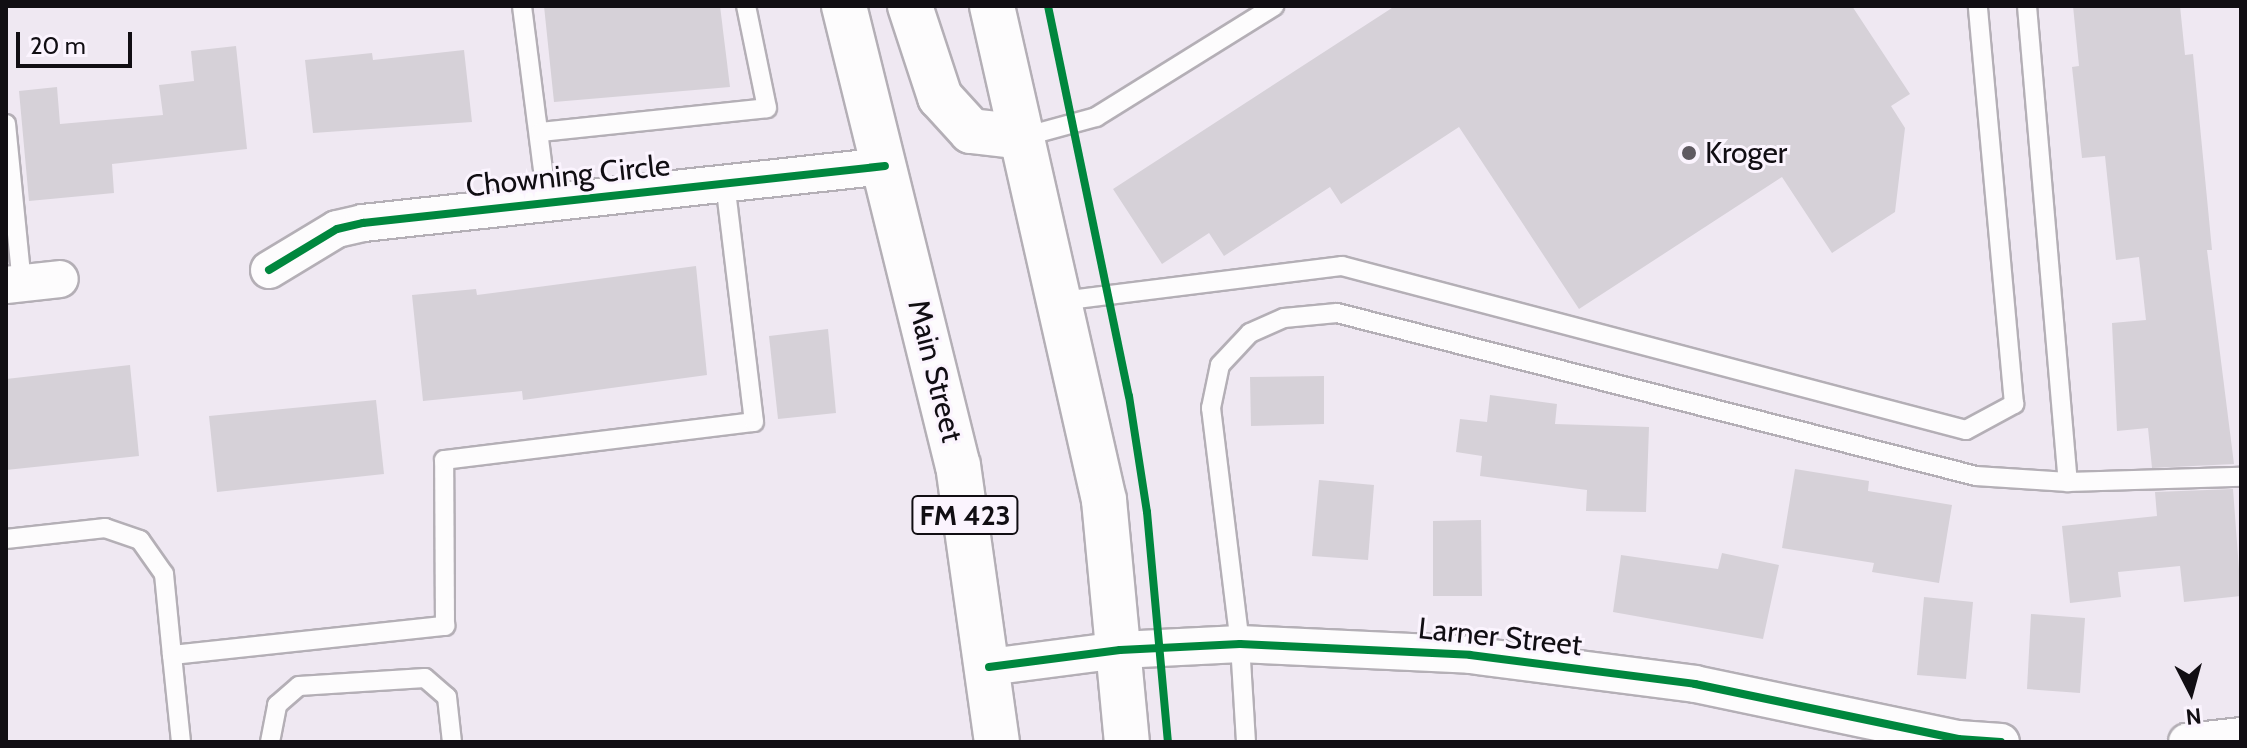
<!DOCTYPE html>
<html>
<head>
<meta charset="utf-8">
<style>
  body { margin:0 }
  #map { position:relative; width:2247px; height:748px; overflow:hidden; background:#efe8f2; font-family:Cabin,sans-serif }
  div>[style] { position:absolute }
  .building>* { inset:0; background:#d6d1d8 }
  .roads { filter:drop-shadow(2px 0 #b4afb6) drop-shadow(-2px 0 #b4afb6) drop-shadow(0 2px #b4afb6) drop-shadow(0 -2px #b4afb6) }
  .lane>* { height:18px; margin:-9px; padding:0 9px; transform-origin:9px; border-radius:9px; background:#fdfcfd }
  .street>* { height:36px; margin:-18px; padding:0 18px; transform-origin:18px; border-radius:18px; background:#fdfcfd }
  .primary>* { height:44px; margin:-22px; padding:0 22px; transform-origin:22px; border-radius:22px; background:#fdfcfd }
  .cycleway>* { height:8px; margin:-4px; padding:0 4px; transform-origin:4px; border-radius:4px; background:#00873e }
  .dots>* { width:22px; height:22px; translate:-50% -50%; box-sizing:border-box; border:4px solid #fbf4fe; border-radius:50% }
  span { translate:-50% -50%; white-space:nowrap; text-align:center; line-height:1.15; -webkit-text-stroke:6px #fbf4fe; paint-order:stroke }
  .shield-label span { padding:2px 6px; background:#fbf4fe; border:2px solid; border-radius:6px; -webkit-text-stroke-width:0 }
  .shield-label { font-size:28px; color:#110e13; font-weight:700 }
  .poi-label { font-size:30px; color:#110e13 }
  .left { translate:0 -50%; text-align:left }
  .street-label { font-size:30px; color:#110e13 }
  .frame { position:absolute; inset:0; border:8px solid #110e13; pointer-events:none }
  .north { position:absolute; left:2151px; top:652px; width:80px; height:80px; -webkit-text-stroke:6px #fbf4fe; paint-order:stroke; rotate:174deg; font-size:22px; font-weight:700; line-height:32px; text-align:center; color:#110e13 }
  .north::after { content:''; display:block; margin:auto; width:28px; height:36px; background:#110e13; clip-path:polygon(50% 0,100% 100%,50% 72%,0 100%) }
  .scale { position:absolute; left:16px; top:32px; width:116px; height:36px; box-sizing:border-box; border:4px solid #110e13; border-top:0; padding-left:10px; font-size:24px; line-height:28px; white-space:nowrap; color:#110e13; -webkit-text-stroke:6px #fbf4fe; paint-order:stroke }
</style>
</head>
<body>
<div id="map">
  <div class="building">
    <i style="clip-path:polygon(544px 6px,720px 6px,730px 87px,554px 102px)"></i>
    <i style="clip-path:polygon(1395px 6px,1852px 6px,1910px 94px,1891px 106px,1905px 128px,1895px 212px,1832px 253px,1782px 177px,1579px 309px,1459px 127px,1341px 204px,1330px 187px,1224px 256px,1209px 233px,1162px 264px,1113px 189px)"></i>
    <i style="clip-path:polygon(2073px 6px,2180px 6px,2185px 55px,2193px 54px,2212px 250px,2207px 250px,2234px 464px,2152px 468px,2148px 428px,2117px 431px,2112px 323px,2146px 320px,2139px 257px,2116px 260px,2105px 156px,2082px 158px,2072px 67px,2079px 66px)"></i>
    <i style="clip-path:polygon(236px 46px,247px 149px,112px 164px,114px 193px,29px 201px,19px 91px,57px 87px,60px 124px,163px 115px,159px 85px,194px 81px,191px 51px)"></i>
    <i style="clip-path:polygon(464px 50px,472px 122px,313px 133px,305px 60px,372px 53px,373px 60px)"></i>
    <i style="clip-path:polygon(696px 266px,707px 375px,523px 400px,522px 391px,423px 401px,412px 295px,476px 289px,477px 295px)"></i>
    <i style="clip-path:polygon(828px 329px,836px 413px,778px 419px,769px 336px)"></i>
    <i style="clip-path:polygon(130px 365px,139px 456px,6px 470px,6px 379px)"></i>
    <i style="clip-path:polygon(1324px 376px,1324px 424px,1251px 426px,1250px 377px)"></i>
    <i style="clip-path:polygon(1490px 395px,1557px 404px,1555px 424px,1649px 427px,1646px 512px,1586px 511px,1587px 490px,1480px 476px,1482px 456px,1456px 452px,1460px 419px,1487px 422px)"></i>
    <i style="clip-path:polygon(376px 400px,384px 474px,217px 492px,209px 416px)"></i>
    <i style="clip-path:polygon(1795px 469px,1869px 481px,1868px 491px,1952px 505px,1939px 583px,1872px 572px,1874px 563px,1782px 548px)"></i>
    <i style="clip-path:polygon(1319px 480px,1374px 485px,1368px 560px,1312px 556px)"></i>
    <i style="clip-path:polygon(2233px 489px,2241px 596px,2184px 602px,2180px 566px,2118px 572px,2121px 597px,2070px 603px,2062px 526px,2157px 516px,2155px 492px)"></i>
    <i style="clip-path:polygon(1481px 520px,1482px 596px,1433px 596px,1433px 521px)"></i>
    <i style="clip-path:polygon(1722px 553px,1779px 565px,1763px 639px,1613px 612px,1621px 555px,1718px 569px)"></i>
    <i style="clip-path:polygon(1924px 597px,1973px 602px,1966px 679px,1917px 675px)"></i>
    <i style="clip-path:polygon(2031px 614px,2085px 618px,2080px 693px,2027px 689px)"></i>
  </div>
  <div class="roads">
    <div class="lane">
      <i style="left:522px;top:6px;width:198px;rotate:82.7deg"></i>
      <i style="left:2027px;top:6px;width:478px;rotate:85.1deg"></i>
      <i style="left:6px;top:124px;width:160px;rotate:84.3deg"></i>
      <i style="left:540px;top:132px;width:228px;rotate:-6deg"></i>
      <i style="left:767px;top:108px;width:104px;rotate:-101.6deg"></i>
      <i style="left:1023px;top:137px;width:76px;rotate:-15.3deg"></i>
      <i style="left:1096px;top:117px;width:210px;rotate:-31.9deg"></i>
      <i style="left:1061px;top:301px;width:283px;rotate:-7.1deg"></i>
      <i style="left:1342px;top:266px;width:645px;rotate:14.73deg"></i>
      <i style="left:1966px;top:430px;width:55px;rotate:-28.4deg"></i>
      <i style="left:2014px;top:404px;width:400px;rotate:-95.2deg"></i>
      <i style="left:6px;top:539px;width:100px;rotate:-6.3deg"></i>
      <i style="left:105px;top:528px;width:37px;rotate:19deg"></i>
      <i style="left:140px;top:540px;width:42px;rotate:54.8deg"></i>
      <i style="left:164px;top:574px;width:81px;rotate:84.4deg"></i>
      <i style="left:172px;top:655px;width:275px;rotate:-6.1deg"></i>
      <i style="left:445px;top:626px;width:166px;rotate:-90.3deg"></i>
      <i style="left:444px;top:460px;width:312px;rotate:-7deg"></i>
      <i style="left:754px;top:422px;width:240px;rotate:-96.9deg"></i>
      <i style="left:172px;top:655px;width:87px;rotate:84.1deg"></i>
      <i style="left:270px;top:742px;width:38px;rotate:-79deg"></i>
      <i style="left:277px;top:705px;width:29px;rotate:-41deg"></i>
      <i style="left:299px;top:686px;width:126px;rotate:-3.6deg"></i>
      <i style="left:425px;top:678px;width:29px;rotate:41deg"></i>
      <i style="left:447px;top:697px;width:45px;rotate:83.7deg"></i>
      <i style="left:1246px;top:742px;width:98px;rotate:-93.5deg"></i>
      <i style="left:1240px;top:644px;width:238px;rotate:-97deg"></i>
      <i style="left:1211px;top:408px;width:44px;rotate:-78.2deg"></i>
      <i style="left:1220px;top:365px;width:44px;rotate:-46.8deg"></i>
      <i style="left:1250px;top:333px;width:37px;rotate:-24deg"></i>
      <i style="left:1284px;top:318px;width:53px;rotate:-5.4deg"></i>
      <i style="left:1337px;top:313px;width:659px;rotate:14.31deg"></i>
      <i style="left:1976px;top:476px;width:92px;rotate:3.7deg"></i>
      <i style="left:2068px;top:482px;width:173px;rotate:-1.7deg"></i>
    </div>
    <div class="street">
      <i style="left:269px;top:270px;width:79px;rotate:-31.1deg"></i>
      <i style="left:337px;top:229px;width:27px;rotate:-13deg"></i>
      <i style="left:363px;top:223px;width:525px;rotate:-6.23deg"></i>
      <i style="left:6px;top:285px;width:54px;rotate:-6.3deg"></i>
      <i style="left:989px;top:667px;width:132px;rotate:-7.4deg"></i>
      <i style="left:1120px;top:650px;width:120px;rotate:-2.9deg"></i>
      <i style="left:1240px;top:644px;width:230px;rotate:2.7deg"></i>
      <i style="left:1470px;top:655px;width:227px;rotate:7.3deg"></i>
      <i style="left:1695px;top:684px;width:269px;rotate:11.8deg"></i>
      <i style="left:1958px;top:739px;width:43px;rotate:4deg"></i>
      <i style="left:2187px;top:742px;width:54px;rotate:-6.3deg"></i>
    </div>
    <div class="primary">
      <i style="left:844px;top:6px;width:473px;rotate:76.1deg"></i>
      <i style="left:958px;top:465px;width:280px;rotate:82deg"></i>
      <i style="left:910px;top:6px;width:96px;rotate:71.8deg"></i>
      <i style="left:940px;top:97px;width:46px;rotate:47.6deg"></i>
      <i style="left:971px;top:131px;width:52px;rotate:6.6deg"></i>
      <i style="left:992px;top:6px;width:507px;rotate:77.23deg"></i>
      <i style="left:1104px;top:500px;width:243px;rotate:84.6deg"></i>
    </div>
  </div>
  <div class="cycleway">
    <i style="left:1048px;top:6px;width:398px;rotate:78.3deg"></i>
    <i style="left:1129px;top:396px;width:117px;rotate:81.2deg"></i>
    <i style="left:1147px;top:512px;width:231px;rotate:84.8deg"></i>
    <i style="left:269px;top:270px;width:79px;rotate:-31.1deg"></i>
    <i style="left:337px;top:229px;width:27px;rotate:-13deg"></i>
    <i style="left:363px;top:223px;width:525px;rotate:-6.23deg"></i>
    <i style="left:989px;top:667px;width:132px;rotate:-7.4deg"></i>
    <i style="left:1120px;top:650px;width:120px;rotate:-2.9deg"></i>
    <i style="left:1240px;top:644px;width:230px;rotate:2.7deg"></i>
    <i style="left:1470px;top:655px;width:227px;rotate:7.3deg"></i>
    <i style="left:1695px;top:684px;width:269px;rotate:11.8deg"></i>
    <i style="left:1958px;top:739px;width:43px;rotate:4deg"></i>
  </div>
  <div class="dots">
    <i style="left:1689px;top:153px;background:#5f5a61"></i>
  </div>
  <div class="shield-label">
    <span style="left:965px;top:515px">FM 423</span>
  </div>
  <div class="poi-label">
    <span class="left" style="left:1705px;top:153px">Kroger</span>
  </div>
  <div class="street-label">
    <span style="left:568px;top:176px;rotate:-6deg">Chowning Circle</span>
    <span style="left:935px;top:371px;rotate:76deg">Main Street</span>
    <span style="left:1500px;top:637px;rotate:6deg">Larner Street</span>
  </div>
  <div class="frame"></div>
  <div class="north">N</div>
  <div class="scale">20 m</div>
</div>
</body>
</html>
